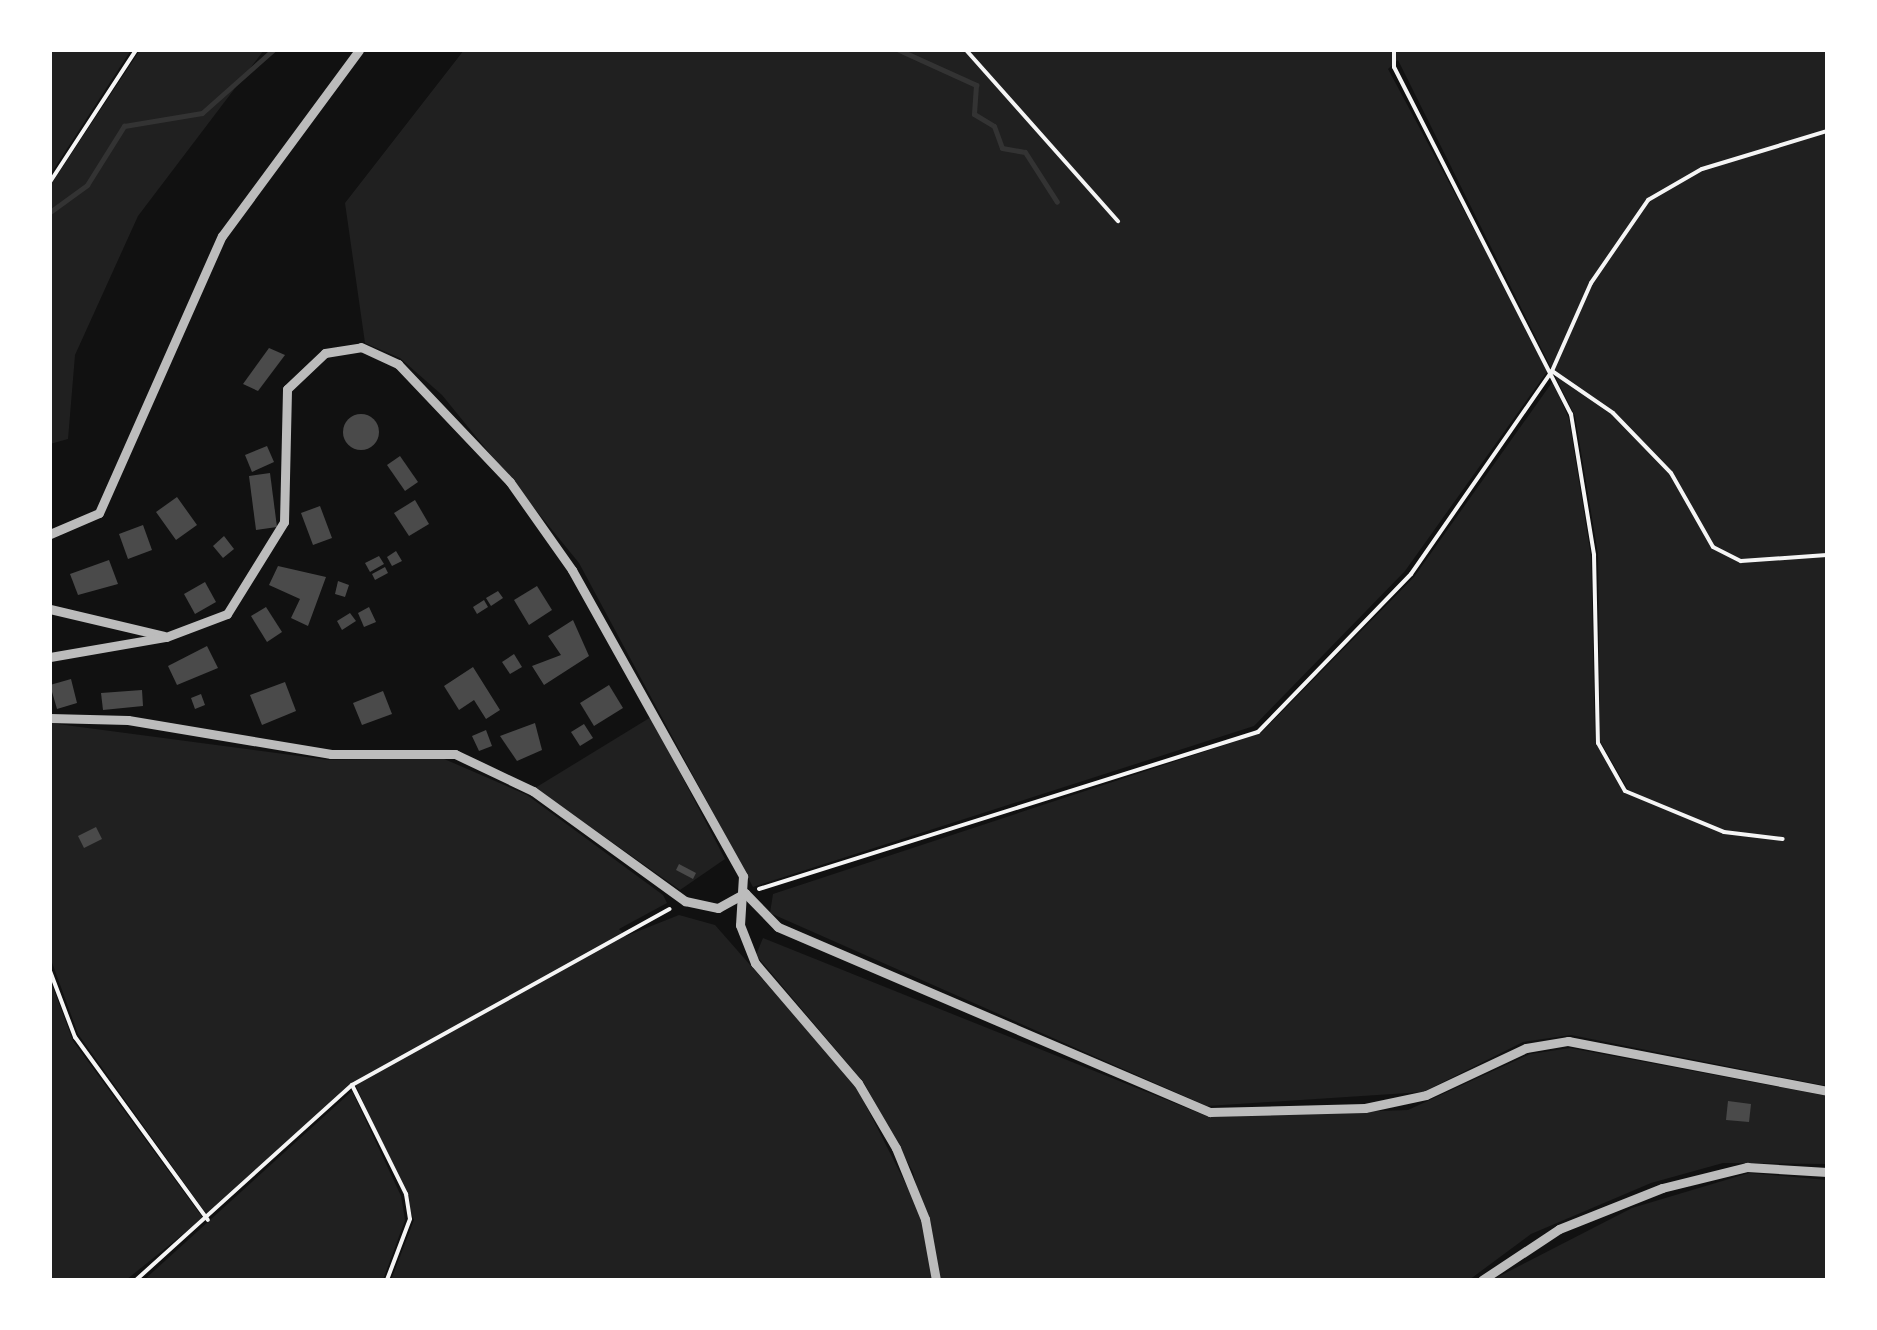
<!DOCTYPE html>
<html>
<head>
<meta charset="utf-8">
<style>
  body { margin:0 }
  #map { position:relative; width:1877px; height:1330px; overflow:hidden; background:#111; font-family:"DejaVu Sans",sans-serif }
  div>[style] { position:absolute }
  .green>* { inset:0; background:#202020 }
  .stream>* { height:5px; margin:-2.5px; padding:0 2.5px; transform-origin:2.5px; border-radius:2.5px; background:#333 }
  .building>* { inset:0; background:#4a4a4a }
  .round { border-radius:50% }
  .path>* { height:4px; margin:-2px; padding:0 2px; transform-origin:2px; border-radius:2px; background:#f5f5f5 }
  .minor>* { height:9px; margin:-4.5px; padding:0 4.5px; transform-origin:4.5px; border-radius:4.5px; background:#bcbcbc }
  span { translate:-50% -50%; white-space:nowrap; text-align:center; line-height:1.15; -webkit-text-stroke:10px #fff; paint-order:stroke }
  .frame { position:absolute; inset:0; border:52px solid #fff; pointer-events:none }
</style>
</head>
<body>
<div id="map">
  <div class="green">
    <i style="clip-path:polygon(50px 50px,131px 50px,50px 175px)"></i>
    <i style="clip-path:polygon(140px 50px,264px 50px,138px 216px,75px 355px,68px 439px,50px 444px,50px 186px)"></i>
    <i style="clip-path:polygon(464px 50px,1827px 50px,1827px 1086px,1571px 1035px,1523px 1042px,1423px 1092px,1207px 1106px,770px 913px,773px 894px,1261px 733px,1414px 577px,1553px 381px,1569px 419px,1591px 556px,1595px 743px,1630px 793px,1600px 741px,1598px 554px,1575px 416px,1398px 60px,1388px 69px,1549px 369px,1405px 571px,1254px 726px,753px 887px,579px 563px,442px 395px,400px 358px,365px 343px,345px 203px)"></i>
    <i style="clip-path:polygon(651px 717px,725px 859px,680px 890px,535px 788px)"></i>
    <i style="clip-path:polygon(50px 723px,329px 760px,442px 758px,527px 795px,663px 895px,667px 903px,619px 929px,626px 936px,679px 915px,715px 925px,855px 1084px,923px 1218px,933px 1280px,391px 1280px,414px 1220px,354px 1081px,207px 1215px,78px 1034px,50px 957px)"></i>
    <i style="clip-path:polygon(763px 938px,1209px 1117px,1408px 1110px,1530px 1054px,1570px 1048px,1827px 1096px,1827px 1164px,1723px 1163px,1651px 1183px,1531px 1234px,1469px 1280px,940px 1280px,913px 1172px,864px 1083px,756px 955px)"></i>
    <i style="clip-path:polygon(50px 979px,73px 1041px,203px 1218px,126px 1280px,50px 1280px)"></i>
    <i style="clip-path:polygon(352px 1091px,401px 1196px,405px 1220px,383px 1280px,144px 1280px)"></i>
    <i style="clip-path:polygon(1749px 1173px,1827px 1180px,1827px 1280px,1492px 1280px,1632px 1208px)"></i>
  </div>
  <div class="stream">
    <i style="left:899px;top:50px;width:85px;rotate:24.4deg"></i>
    <i style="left:976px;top:85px;width:29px;rotate:94deg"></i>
    <i style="left:974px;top:114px;width:23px;rotate:31deg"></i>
    <i style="left:994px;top:126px;width:23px;rotate:70deg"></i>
    <i style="left:1002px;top:148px;width:23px;rotate:10deg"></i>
    <i style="left:1025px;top:152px;width:59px;rotate:57.4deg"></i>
    <i style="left:50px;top:212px;width:46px;rotate:-36.1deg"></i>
    <i style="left:87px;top:185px;width:70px;rotate:-57.9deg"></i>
    <i style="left:124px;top:126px;width:79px;rotate:-9.5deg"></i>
    <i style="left:202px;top:113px;width:95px;rotate:-41.6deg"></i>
  </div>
  <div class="building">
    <i style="clip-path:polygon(269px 348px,285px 355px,258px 391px,243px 384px)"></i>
    <i class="round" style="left:343px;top:414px;width:36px;height:36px"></i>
    <i style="clip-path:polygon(267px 446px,274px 462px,252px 472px,245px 455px)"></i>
    <i style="clip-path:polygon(400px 456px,418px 482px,405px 491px,387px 465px)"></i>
    <i style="clip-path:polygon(270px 473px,277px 527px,256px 530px,249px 476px)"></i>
    <i style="clip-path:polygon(177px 497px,197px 525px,176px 540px,156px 512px)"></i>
    <i style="clip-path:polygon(415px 500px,429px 524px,409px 536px,394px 513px)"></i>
    <i style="clip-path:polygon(320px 506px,332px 538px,313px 545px,301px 513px)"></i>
    <i style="clip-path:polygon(143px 525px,152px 550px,128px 559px,119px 534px)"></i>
    <i style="clip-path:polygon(224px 536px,234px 549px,223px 558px,213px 546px)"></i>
    <i style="clip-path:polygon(396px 551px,402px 561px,392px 566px,387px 557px)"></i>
    <i style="clip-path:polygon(379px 556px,384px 564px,370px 572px,365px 563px)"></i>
    <i style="clip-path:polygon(109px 560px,118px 584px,78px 595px,70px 574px)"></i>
    <i style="clip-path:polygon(278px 566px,326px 577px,308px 626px,291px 618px,300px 599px,269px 585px)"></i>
    <i style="clip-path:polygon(385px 567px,388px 573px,375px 580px,372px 574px)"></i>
    <i style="clip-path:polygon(338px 581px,349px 585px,345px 597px,335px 594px)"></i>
    <i style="clip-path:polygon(205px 582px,216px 602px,195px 614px,184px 594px)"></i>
    <i style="clip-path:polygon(537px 586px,552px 610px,529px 625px,514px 600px)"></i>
    <i style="clip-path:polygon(498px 591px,503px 598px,491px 606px,486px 598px)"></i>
    <i style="clip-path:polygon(484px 600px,488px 607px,477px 614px,473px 607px)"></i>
    <i style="clip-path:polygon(266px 607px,282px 632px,267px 642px,251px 616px)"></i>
    <i style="clip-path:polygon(369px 607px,376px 622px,364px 627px,358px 613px)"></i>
    <i style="clip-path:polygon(350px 613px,356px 621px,342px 630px,337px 621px)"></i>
    <i style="clip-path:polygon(573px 620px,589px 656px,544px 685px,532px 666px,561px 655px,548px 636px)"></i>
    <i style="clip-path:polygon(207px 646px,218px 668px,177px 685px,168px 666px)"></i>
    <i style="clip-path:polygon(514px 654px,522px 667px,510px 674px,502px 662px)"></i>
    <i style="clip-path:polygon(473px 667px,500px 710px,486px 719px,474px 700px,459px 710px,444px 686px)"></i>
    <i style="clip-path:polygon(71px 679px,77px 703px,57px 709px,50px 685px)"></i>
    <i style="clip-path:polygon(285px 682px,296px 711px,262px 725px,250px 695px)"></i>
    <i style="clip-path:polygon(609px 685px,623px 708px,594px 726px,580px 703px)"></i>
    <i style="clip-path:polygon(142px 690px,143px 706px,103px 710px,101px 693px)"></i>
    <i style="clip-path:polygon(383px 691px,392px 714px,362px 725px,353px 703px)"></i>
    <i style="clip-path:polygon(201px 694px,205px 705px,195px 709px,191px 698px)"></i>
    <i style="clip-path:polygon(535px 723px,542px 750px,517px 761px,500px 736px)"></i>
    <i style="clip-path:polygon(584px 724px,593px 738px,580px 746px,571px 732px)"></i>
    <i style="clip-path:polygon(486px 730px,492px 746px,479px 751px,472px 736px)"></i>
    <i style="clip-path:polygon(96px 827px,102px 839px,84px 848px,78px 836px)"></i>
    <i style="clip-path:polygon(679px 864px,696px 873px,693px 879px,676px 870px)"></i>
    <i style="clip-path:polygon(1728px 1101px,1751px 1104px,1749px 1122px,1726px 1120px)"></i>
  </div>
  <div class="path">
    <i style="left:966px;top:50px;width:229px;rotate:48.4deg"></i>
    <i style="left:1394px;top:50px;width:17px;rotate:90deg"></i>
    <i style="left:1394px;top:67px;width:390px;rotate:63deg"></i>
    <i style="left:1571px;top:414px;width:143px;rotate:80.7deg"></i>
    <i style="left:1594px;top:555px;width:188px;rotate:88.8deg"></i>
    <i style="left:1598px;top:743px;width:55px;rotate:60.6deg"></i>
    <i style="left:1625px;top:791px;width:107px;rotate:22.5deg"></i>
    <i style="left:1724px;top:832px;width:59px;rotate:6.8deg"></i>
    <i style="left:50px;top:182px;width:158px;rotate:-56.9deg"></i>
    <i style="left:1552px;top:371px;width:74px;rotate:34.5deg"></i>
    <i style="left:1613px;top:413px;width:83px;rotate:46deg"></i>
    <i style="left:1671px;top:473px;width:85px;rotate:60.4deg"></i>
    <i style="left:1713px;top:547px;width:31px;rotate:27deg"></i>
    <i style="left:1741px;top:561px;width:86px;rotate:-4deg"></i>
    <i style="left:759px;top:889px;width:523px;rotate:-17.47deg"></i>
    <i style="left:1258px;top:732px;width:220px;rotate:-45.9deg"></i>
    <i style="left:1411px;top:574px;width:247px;rotate:-55.2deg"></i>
    <i style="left:1552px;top:371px;width:96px;rotate:-66.1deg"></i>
    <i style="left:1591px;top:283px;width:101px;rotate:-55.5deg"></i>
    <i style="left:1648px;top:200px;width:62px;rotate:-29.9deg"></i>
    <i style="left:1702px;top:169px;width:131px;rotate:-16.9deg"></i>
    <i style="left:50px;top:971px;width:71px;rotate:69.3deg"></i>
    <i style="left:75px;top:1037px;width:226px;rotate:54deg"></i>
    <i style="left:352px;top:1085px;width:122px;rotate:63.6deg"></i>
    <i style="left:406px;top:1194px;width:25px;rotate:81deg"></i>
    <i style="left:410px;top:1219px;width:65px;rotate:110.7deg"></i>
    <i style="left:136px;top:1280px;width:291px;rotate:-42.1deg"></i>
    <i style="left:352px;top:1085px;width:363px;rotate:-29deg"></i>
  </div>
  <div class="minor">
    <i style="left:50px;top:534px;width:53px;rotate:-23.2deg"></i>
    <i style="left:99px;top:513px;width:303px;rotate:-66.1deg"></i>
    <i style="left:222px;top:236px;width:231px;rotate:-53.6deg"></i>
    <i style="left:50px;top:609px;width:117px;rotate:13.3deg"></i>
    <i style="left:50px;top:657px;width:118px;rotate:-9.8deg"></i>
    <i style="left:166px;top:637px;width:65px;rotate:-20.7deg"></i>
    <i style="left:227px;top:614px;width:108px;rotate:-58.2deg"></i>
    <i style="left:284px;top:522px;width:133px;rotate:-88.7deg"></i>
    <i style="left:287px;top:389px;width:52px;rotate:-43.5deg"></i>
    <i style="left:325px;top:353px;width:36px;rotate:-9deg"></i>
    <i style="left:361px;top:347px;width:41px;rotate:24.7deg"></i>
    <i style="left:398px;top:364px;width:163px;rotate:46.5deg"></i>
    <i style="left:510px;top:482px;width:108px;rotate:54.8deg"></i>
    <i style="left:572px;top:570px;width:351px;rotate:60.8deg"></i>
    <i style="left:743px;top:876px;width:49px;rotate:93.5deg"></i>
    <i style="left:740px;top:925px;width:41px;rotate:68.5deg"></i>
    <i style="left:755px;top:963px;width:158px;rotate:49.4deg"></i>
    <i style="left:858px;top:1083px;width:75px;rotate:59.7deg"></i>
    <i style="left:896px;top:1148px;width:77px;rotate:67.8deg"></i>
    <i style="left:925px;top:1219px;width:62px;rotate:79.8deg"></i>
    <i style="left:50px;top:718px;width:78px;rotate:1.5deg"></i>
    <i style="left:128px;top:720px;width:206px;rotate:9.5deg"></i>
    <i style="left:331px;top:754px;width:124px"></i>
    <i style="left:455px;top:754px;width:86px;rotate:25.4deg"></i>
    <i style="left:533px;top:791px;width:188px;rotate:35.9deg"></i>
    <i style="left:685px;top:901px;width:34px;rotate:12deg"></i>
    <i style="left:718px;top:908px;width:31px;rotate:-29deg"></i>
    <i style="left:745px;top:893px;width:47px;rotate:45.9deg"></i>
    <i style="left:778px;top:927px;width:470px;rotate:23.2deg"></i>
    <i style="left:1210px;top:1112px;width:155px;rotate:-1.5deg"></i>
    <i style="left:1365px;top:1108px;width:62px;rotate:-12deg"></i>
    <i style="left:1426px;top:1095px;width:110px;rotate:-25.2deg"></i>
    <i style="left:1526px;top:1048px;width:43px;rotate:-9.5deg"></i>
    <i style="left:1568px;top:1041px;width:264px;rotate:10.9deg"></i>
    <i style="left:1482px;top:1280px;width:92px;rotate:-33.5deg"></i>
    <i style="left:1559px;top:1229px;width:111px;rotate:-21.7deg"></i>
    <i style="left:1662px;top:1188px;width:88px;rotate:-13.9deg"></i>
    <i style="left:1747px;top:1167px;width:80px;rotate:3.6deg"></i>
  </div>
  <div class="frame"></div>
</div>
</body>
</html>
